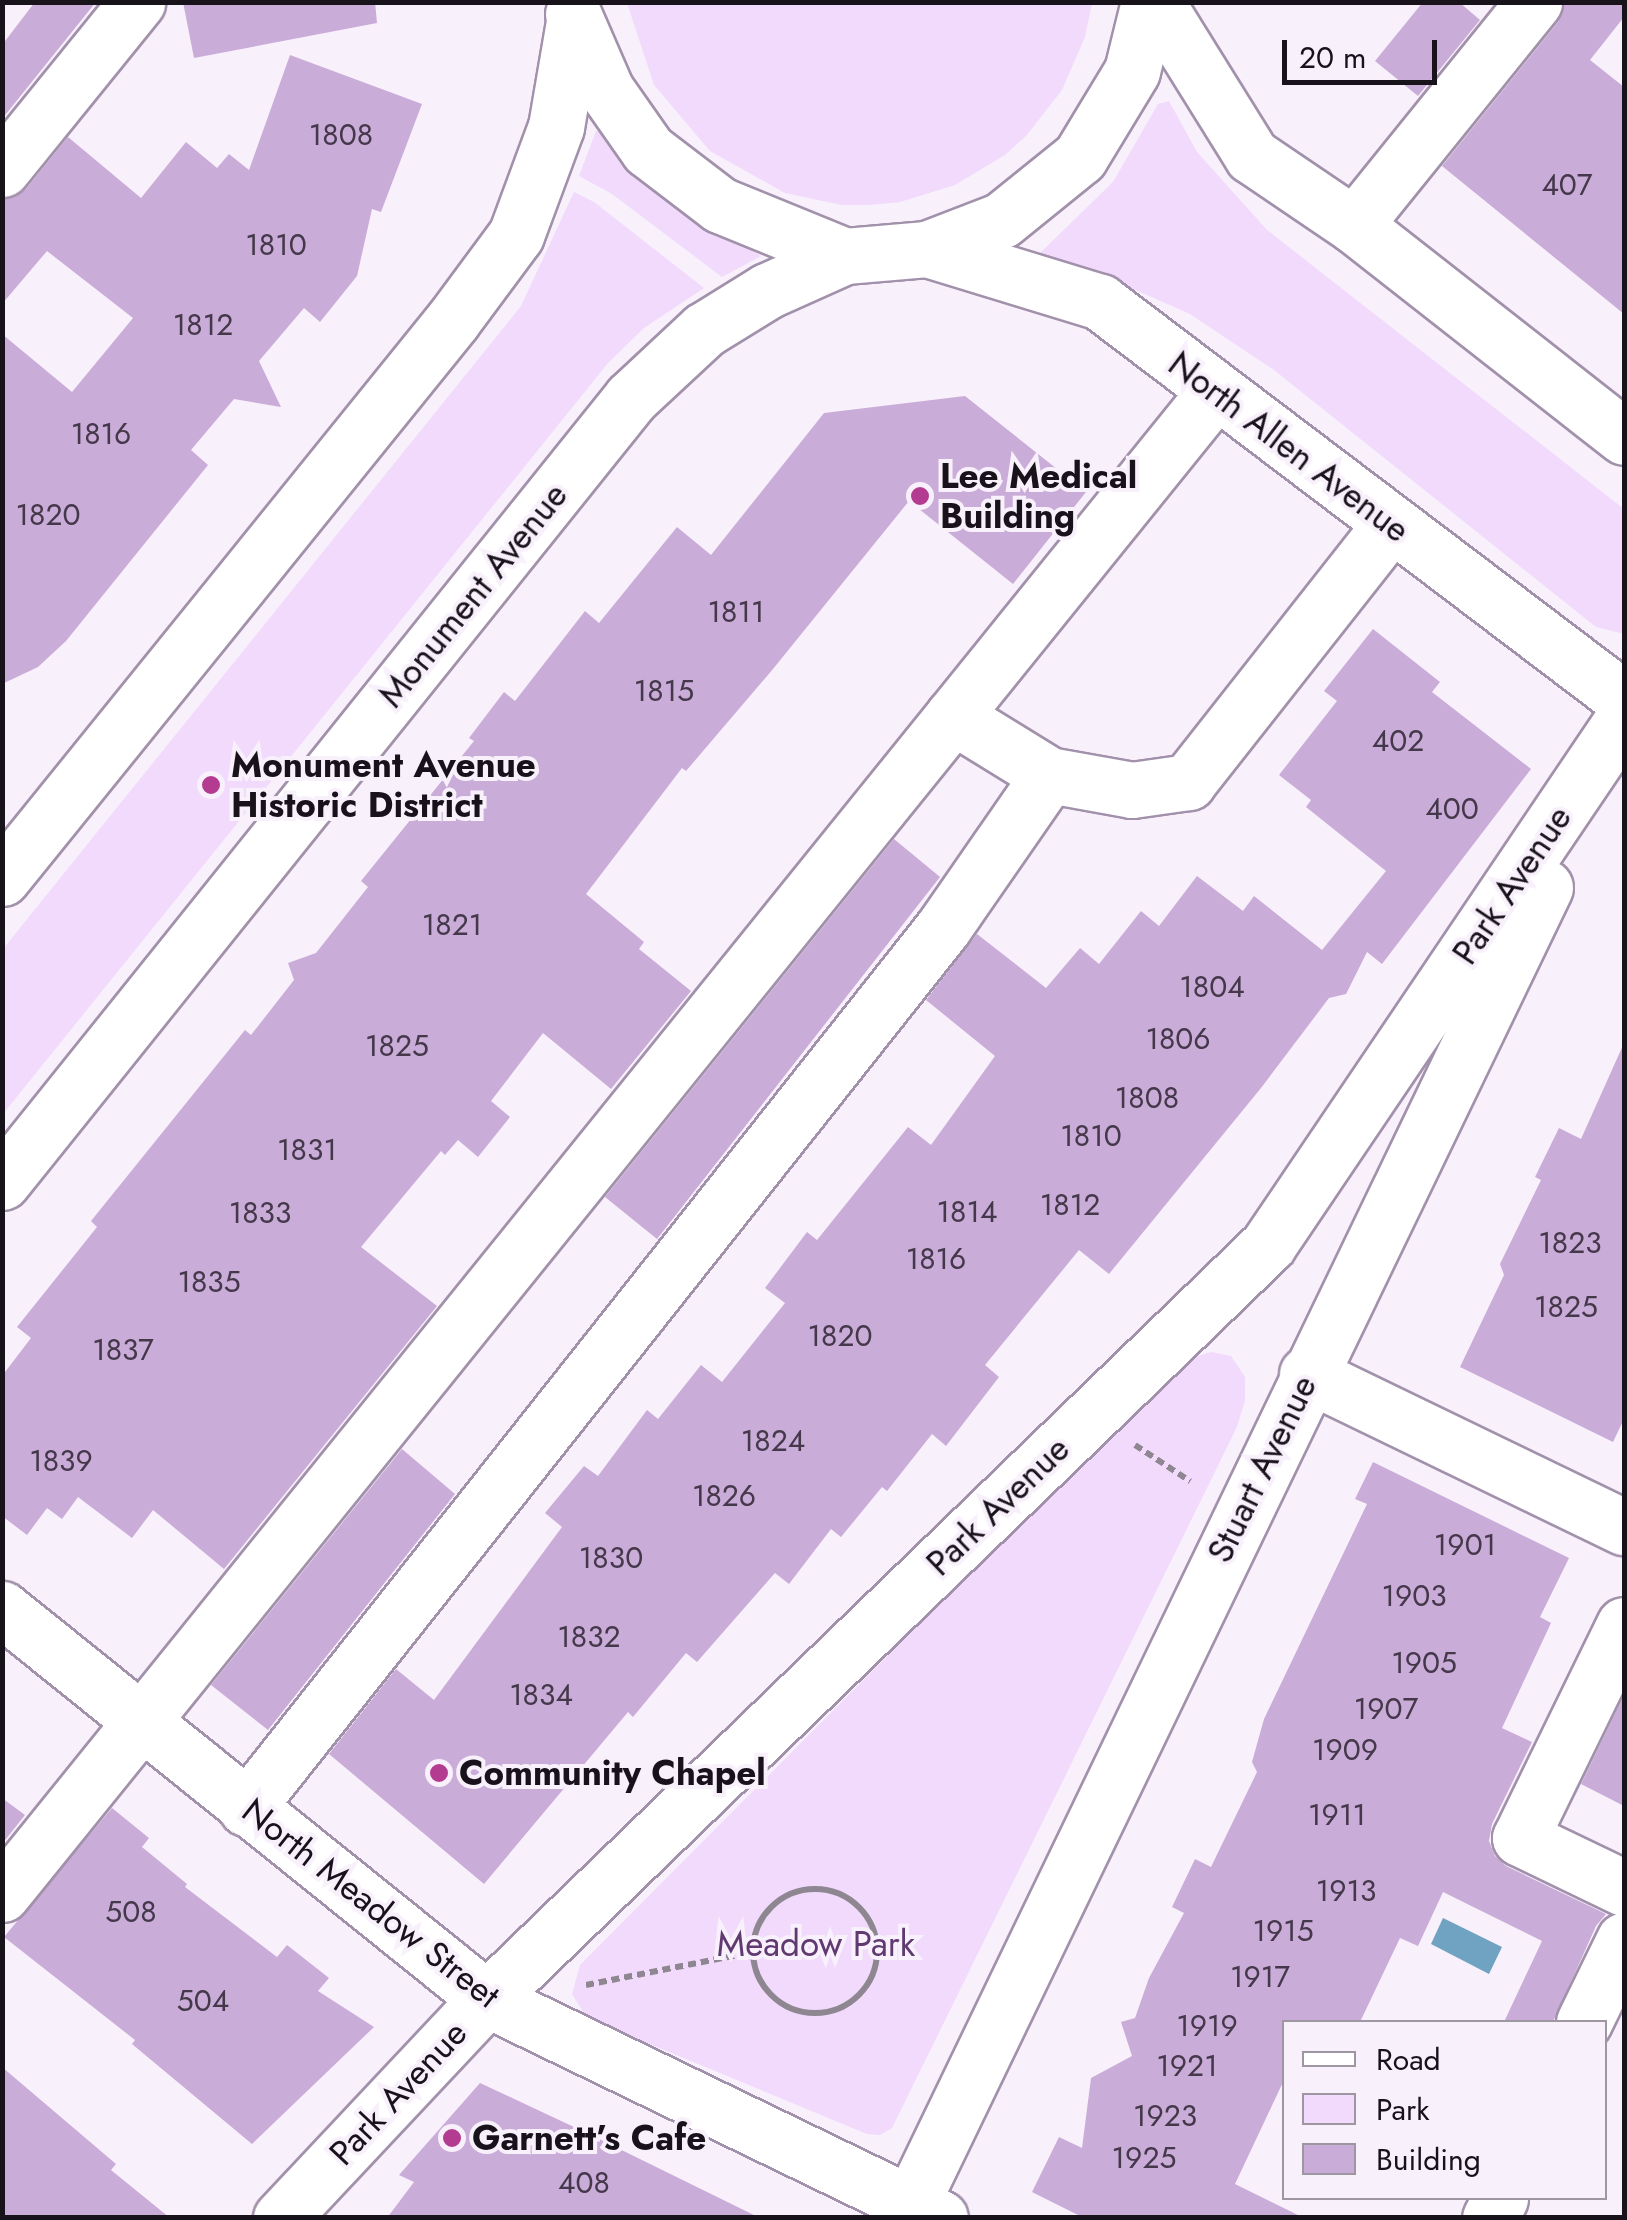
<!DOCTYPE html>
<html>
<head>
<meta charset="utf-8">
<style>
  body { margin:0 }
  #map { position:relative; width:1627px; height:2220px; overflow:hidden; background:#f8f0fb; font-family:Jost,sans-serif }
  div>[style] { position:absolute }
  .green>* { inset:0; background:#f1dafc }
  .water>* { inset:0; background:#6fa3c1 }
  .building>* { inset:0; background:#caacd9 }
  .path>* { height:6px; margin-top:-3px; transform-origin:0; background:repeating-linear-gradient(90deg,#8e8791 0 8px,transparent 0 13px) }
  .path>.ring { margin:-3px; padding:0; box-sizing:content-box; background:none; border:6px solid #8e8791; border-radius:50% }
  .roads { filter:drop-shadow(2px 0 #a291ab) drop-shadow(-2px 0 #a291ab) drop-shadow(0 2px #a291ab) drop-shadow(0 -2px #a291ab) }
  .minor>* { height:55px; margin:-27.5px; padding:0 27.5px; transform-origin:27.5px; border-radius:27.5px; background:#fff }
  .major>* { height:55px; margin:-27.5px; padding:0 27.5px; transform-origin:27.5px; border-radius:27.5px; background:#fff }
  .dots>* { width:28px; height:28px; translate:-50% -50%; box-sizing:border-box; border:5px solid #f8f0fb; border-radius:50% }
  span { translate:-50% -50%; white-space:nowrap; text-align:center; line-height:1.15; -webkit-text-stroke:8px #f8f0fb; paint-order:stroke }
  .number-label { font-size:30px; color:#44384a }
  .number-label span { -webkit-text-stroke-width:0 }
  .street-label { font-size:35px; color:#18121b }
  .poi-label { font-size:35px; color:#18121b; font-weight:700 }
  .left { translate:0 -50%; text-align:left }
  .park-label { font-size:35px; color:#603971 }
  .frame { position:absolute; inset:0; border:5px solid #18121b; pointer-events:none }
  .legend { position:absolute; left:1282px; top:2020px; width:325px; height:180px; box-sizing:border-box; background:#f8f0fb; border:2px solid #9e97a1; margin:0; padding:12px 18px; list-style:none; font-size:30px; color:#18121b }
  .legend li { display:flex; align-items:center; gap:20px; height:50px }
  .legend b { width:50px; border:2px solid #9e97a1 }
  .scale { position:absolute; left:1282px; top:40px; width:155px; height:45px; box-sizing:border-box; border:5px solid #18121b; border-top:0; padding-left:12px; font-size:30px; line-height:35px; white-space:nowrap; color:#18121b; -webkit-text-stroke:8px #f8f0fb; paint-order:stroke }
</style>
</head>
<body>
<div id="map">
  <div class="green">
    <i style="clip-path:polygon(627px 3px,627px 2px,1092px 3px,1085px 37px,1062px 90px,1026px 136px,1005px 155px,955px 185px,900px 202px,870px 205px,842px 205px,785px 193px,710px 151px,654px 85px)"></i>
    <i style="clip-path:polygon(1169px 101px,1197px 152px,1267px 230px,1624px 509px,1624px 634px,1596px 627px,1274px 370px,1190px 314px,1122px 284px,1037px 256px,1113px 182px,1158px 104px)"></i>
    <i style="clip-path:polygon(596px 131px,603px 131px,659px 194px,761px 256px,722px 277px,612px 194px,579px 176px)"></i>
    <i style="clip-path:polygon(574px 192px,594px 202px,704px 288px,644px 328px,608px 363px,3px 1114px,3px 949px,521px 306px)"></i>
    <i style="clip-path:polygon(1211px 1352px,1231px 1356px,1245px 1377px,1245px 1401px,1236px 1429px,892px 2128px,880px 2135px,867px 2134px,587px 2018px,572px 1994px,580px 1965px,1166px 1376px,1188px 1359px)"></i>
  </div>
  <div class="water">
    <i style="clip-path:polygon(1443px 1918px,1502px 1947px,1489px 1974px,1431px 1944px)"></i>
  </div>
  <div class="building">
    <i style="clip-path:polygon(35px 2px,96px 2px,2px 119px,2px 45px)"></i>
    <i style="clip-path:polygon(183px 2px,375px 2px,377px 23px,194px 58px)"></i>
    <i style="clip-path:polygon(1423px 2px,1459px 2px,1480px 20px,1418px 96px,1375px 61px)"></i>
    <i style="clip-path:polygon(1565px 2px,1624px 2px,1624px 17px,1590px 60px,1624px 87px,1624px 314px,1442px 166px,1558px 22px)"></i>
    <i style="clip-path:polygon(290px 55px,422px 104px,381px 212px,372px 209px,357px 276px,320px 322px,304px 308px,259px 361px,281px 407px,234px 399px,191px 450px,208px 465px,66px 641px,38px 667px,2px 684px,2px 334px,72px 392px,133px 318px,47px 251px,2px 304px,2px 199px,26px 189px,68px 137px,141px 198px,186px 142px,217px 168px,229px 154px,249px 170px)"></i>
    <i style="clip-path:polygon(965px 396px,1086px 492px,1013px 584px,909px 501px,773px 669px,686px 771px,682px 768px,586px 894px,644px 942px,639px 949px,691px 991px,611px 1089px,543px 1033px,491px 1101px,510px 1117px,478px 1157px,458px 1140px,445px 1155px,441px 1151px,361px 1247px,437px 1306px,224px 1569px,153px 1510px,132px 1538px,78px 1497px,62px 1519px,47px 1508px,27px 1535px,2px 1516px,2px 1376px,31px 1338px,17px 1327px,97px 1227px,91px 1221px,245px 1030px,251px 1035px,294px 980px,288px 963px,316px 953px,368px 887px,361px 881px,474px 741px,469px 738px,504px 692px,515px 701px,585px 611px,599px 623px,677px 527px,711px 555px,824px 413px)"></i>
    <i style="clip-path:polygon(1373px 629px,1440px 682px,1432px 692px,1531px 769px,1382px 964px,1367px 952px,1346px 994px,1329px 998px,1261px 1088px,1109px 1274px,1079px 1250px,985px 1365px,999px 1377px,946px 1446px,932px 1434px,887px 1491px,882px 1487px,841px 1537px,831px 1529px,789px 1584px,775px 1573px,697px 1662px,686px 1653px,633px 1717px,628px 1712px,484px 1884px,329px 1754px,396px 1669px,434px 1700px,562px 1527px,545px 1513px,584px 1466px,598px 1476px,647px 1410px,658px 1419px,701px 1365px,722px 1382px,785px 1303px,765px 1288px,807px 1232px,817px 1240px,908px 1127px,931px 1145px,995px 1056px,926px 1000px,977px 934px,1046px 988px,1080px 948px,1099px 964px,1141px 911px,1159px 926px,1197px 876px,1243px 911px,1254px 896px,1322px 950px,1386px 871px,1306px 807px,1311px 800px,1279px 775px,1337px 701px,1324px 691px)"></i>
    <i style="clip-path:polygon(894px 839px,940px 877px,657px 1239px,605px 1197px)"></i>
    <i style="clip-path:polygon(1624px 1043px,1624px 1419px,1613px 1442px,1460px 1367px,1504px 1275px,1500px 1264px,1541px 1180px,1535px 1177px,1559px 1128px,1581px 1139px)"></i>
    <i style="clip-path:polygon(402px 1449px,455px 1494px,268px 1730px,211px 1685px)"></i>
    <i style="clip-path:polygon(1373px 1462px,1569px 1558px,1540px 1617px,1551px 1623px,1502px 1728px,1532px 1742px,1492px 1824px,1489px 1841px,1495px 1856px,1506px 1866px,1606px 1914px,1596px 1926px,1553px 2022px,1504px 2022px,1542px 1941px,1443px 1892px,1418px 1946px,1400px 1938px,1360px 2022px,1284px 2022px,1284px 2080px,1235px 2184px,1304px 2218px,1084px 2218px,1032px 2192px,1059px 2137px,1082px 2148px,1091px 2078px,1132px 2056px,1121px 2022px,1135px 2018px,1149px 1978px,1184px 1913px,1172px 1907px,1195px 1859px,1211px 1867px,1257px 1772px,1252px 1762px,1264px 1719px,1367px 1504px,1355px 1499px)"></i>
    <i style="clip-path:polygon(1624px 1695px,1624px 1806px,1581px 1784px)"></i>
    <i style="clip-path:polygon(2px 1798px,25px 1815px,2px 1844px)"></i>
    <i style="clip-path:polygon(112px 1808px,149px 1838px,142px 1847px,187px 1884px,185px 1887px,277px 1957px,287px 1945px,329px 1978px,318px 1991px,374px 2027px,252px 2144px,132px 2044px,135px 2040px,4px 1937px)"></i>
    <i style="clip-path:polygon(2px 2067px,116px 2164px,111px 2170px,170px 2218px,2px 2218px)"></i>
    <i style="clip-path:polygon(480px 2083px,591px 2135px,760px 2218px,387px 2218px,414px 2182px,399px 2175px)"></i>
  </div>
  <div class="path">
    <i style="left:1135px;top:1445px;width:66px;rotate:33.2deg"></i>
    <i class="ring" style="left:753px;top:1889px;width:118px;height:118px"></i>
    <i style="left:586px;top:1985px;width:170px;rotate:-11.2deg"></i>
  </div>
  <div class="roads">
    <div class="minor">
      <i style="left:1156px;top:2px;width:181px;rotate:58.1deg"></i>
      <i style="left:1252px;top:156px;width:123px;rotate:34.1deg"></i>
      <i style="left:1354px;top:225px;width:343px;rotate:38.1deg"></i>
      <i style="left:573px;top:14px;width:83px;rotate:66.5deg"></i>
      <i style="left:606px;top:90px;width:73px;rotate:55deg"></i>
      <i style="left:648px;top:150px;width:91px;rotate:37.4deg"></i>
      <i style="left:720px;top:205px;width:135px;rotate:22.2deg"></i>
      <i style="left:845px;top:256px;width:82px;rotate:-4.9deg"></i>
      <i style="left:927px;top:249px;width:80px;rotate:-21.1deg"></i>
      <i style="left:1002px;top:220px;width:100px;rotate:-38.9deg"></i>
      <i style="left:1080px;top:157px;width:100px;rotate:-58.8deg"></i>
      <i style="left:1132px;top:71px;width:71px;rotate:-76.2deg"></i>
      <i style="left:2px;top:169px;width:215px;rotate:-51deg"></i>
      <i style="left:1354px;top:225px;width:287px;rotate:-51.1deg"></i>
      <i style="left:927px;top:249px;width:181px;rotate:17deg"></i>
      <i style="left:1100px;top:302px;width:657px;rotate:37.15deg"></i>
      <i style="left:953px;top:716px;width:113px;rotate:31.6deg"></i>
      <i style="left:1049px;top:775px;width:84px;rotate:10.2deg"></i>
      <i style="left:1132px;top:790px;width:57px;rotate:-8.1deg"></i>
      <i style="left:1188px;top:782px;width:328px;rotate:-51.8deg"></i>
      <i style="left:2px;top:878px;width:717px;rotate:-51.05deg"></i>
      <i style="left:453px;top:320px;width:106px;rotate:-53.5deg"></i>
      <i style="left:516px;top:235px;width:115px;rotate:-69.7deg"></i>
      <i style="left:556px;top:127px;width:107px;rotate:-80.3deg"></i>
      <i style="left:2px;top:1182px;width:1005px;rotate:-51.26deg"></i>
      <i style="left:631px;top:398px;width:100px;rotate:-43deg"></i>
      <i style="left:704px;top:330px;width:74px;rotate:-31.8deg"></i>
      <i style="left:767px;top:291px;width:85px;rotate:-24.2deg"></i>
      <i style="left:1307px;top:1374px;width:352px;rotate:25.8deg"></i>
      <i style="left:1624px;top:1625px;width:237px;rotate:116deg"></i>
      <i style="left:1520px;top:1838px;width:115px;rotate:25.7deg"></i>
      <i style="left:246px;top:1808px;width:1123px;rotate:-51.62deg"></i>
      <i style="left:943px;top:928px;width:186px;rotate:-55.3deg"></i>
      <i style="left:2px;top:1894px;width:1929px;rotate:-51.08deg"></i>
      <i style="left:1584px;top:2022px;width:91px;rotate:-64deg"></i>
      <i style="left:281px;top:2218px;width:301px;rotate:-46.8deg"></i>
      <i style="left:487px;top:1999px;width:1086px;rotate:-43.99deg"></i>
      <i style="left:1268px;top:1245px;width:636px;rotate:-55.96deg"></i>
      <i style="left:904px;top:2218px;width:1477px;rotate:-64.28deg"></i>
      <i style="left:1490px;top:2218px;width:22px;rotate:-63deg"></i>
    </div>
    <div class="major">
      <i style="left:2px;top:1609px;width:622px;rotate:38.8deg"></i>
      <i style="left:487px;top:1999px;width:503px;rotate:25.8deg"></i>
    </div>
  </div>
  <div class="dots">
    <i style="left:920px;top:496px;background:#b33b90"></i>
    <i style="left:211px;top:785px;background:#b33b90"></i>
    <i style="left:439px;top:1773px;background:#b33b90"></i>
    <i style="left:452px;top:2138px;background:#b33b90"></i>
  </div>
  <div class="number-label">
    <span style="left:341px;top:135px">1808</span>
    <span style="left:1567px;top:185px">407</span>
    <span style="left:276px;top:245px">1810</span>
    <span style="left:203px;top:325px">1812</span>
    <span style="left:101px;top:434px">1816</span>
    <span style="left:48px;top:515px">1820</span>
    <span style="left:736px;top:612px">1811</span>
    <span style="left:664px;top:691px">1815</span>
    <span style="left:1398px;top:741px">402</span>
    <span style="left:1452px;top:809px">400</span>
    <span style="left:452px;top:925px">1821</span>
    <span style="left:1212px;top:987px">1804</span>
    <span style="left:1178px;top:1039px">1806</span>
    <span style="left:397px;top:1046px">1825</span>
    <span style="left:1147px;top:1098px">1808</span>
    <span style="left:1091px;top:1136px">1810</span>
    <span style="left:307px;top:1150px">1831</span>
    <span style="left:1070px;top:1205px">1812</span>
    <span style="left:967px;top:1212px">1814</span>
    <span style="left:260px;top:1213px">1833</span>
    <span style="left:1570px;top:1243px">1823</span>
    <span style="left:936px;top:1259px">1816</span>
    <span style="left:209px;top:1282px">1835</span>
    <span style="left:1566px;top:1307px">1825</span>
    <span style="left:840px;top:1336px">1820</span>
    <span style="left:123px;top:1350px">1837</span>
    <span style="left:773px;top:1441px">1824</span>
    <span style="left:61px;top:1461px">1839</span>
    <span style="left:724px;top:1496px">1826</span>
    <span style="left:1465px;top:1545px">1901</span>
    <span style="left:611px;top:1558px">1830</span>
    <span style="left:1414px;top:1596px">1903</span>
    <span style="left:589px;top:1637px">1832</span>
    <span style="left:1424px;top:1663px">1905</span>
    <span style="left:541px;top:1695px">1834</span>
    <span style="left:1386px;top:1709px">1907</span>
    <span style="left:1345px;top:1750px">1909</span>
    <span style="left:1337px;top:1815px">1911</span>
    <span style="left:1346px;top:1891px">1913</span>
    <span style="left:131px;top:1912px">508</span>
    <span style="left:1283px;top:1931px">1915</span>
    <span style="left:1260px;top:1977px">1917</span>
    <span style="left:203px;top:2001px">504</span>
    <span style="left:1207px;top:2026px">1919</span>
    <span style="left:1187px;top:2066px">1921</span>
    <span style="left:1165px;top:2116px">1923</span>
    <span style="left:1144px;top:2158px">1925</span>
    <span style="left:584px;top:2183px">408</span>
  </div>
  <div class="street-label">
    <span style="left:1289px;top:447px;rotate:37deg">North Allen Avenue</span>
    <span style="left:473px;top:595px;rotate:-51deg">Monument Avenue</span>
    <span style="left:1512px;top:885px;rotate:-56deg">Park Avenue</span>
    <span style="left:1262px;top:1469px;rotate:-64deg">Stuart Avenue</span>
    <span style="left:998px;top:1506px;rotate:-44deg">Park Avenue</span>
    <span style="left:371px;top:1903px;rotate:38deg">North Meadow Street</span>
    <span style="left:398px;top:2093px;rotate:-47deg">Park Avenue</span>
  </div>
  <div class="poi-label">
    <span class="left" style="left:940px;top:496px">Lee Medical<br>Building</span>
    <span class="left" style="left:231px;top:785px">Monument Avenue<br>Historic District</span>
    <span class="left" style="left:459px;top:1773px">Community Chapel</span>
    <span class="left" style="left:472px;top:2138px">Garnett’s Cafe</span>
  </div>
  <div class="park-label">
    <span style="left:816px;top:1944px">Meadow Park</span>
  </div>
  <div class="frame"></div>
  <ul class="legend">
  <li><b style="height:12px;background:#fff"></b>Road</li>
  <li><b style="height:28px;background:#f1dafc"></b>Park</li>
  <li><b style="height:28px;background:#caacd9"></b>Building</li>
  </ul>
  <div class="scale">20 m</div>
</div>
</body>
</html>
